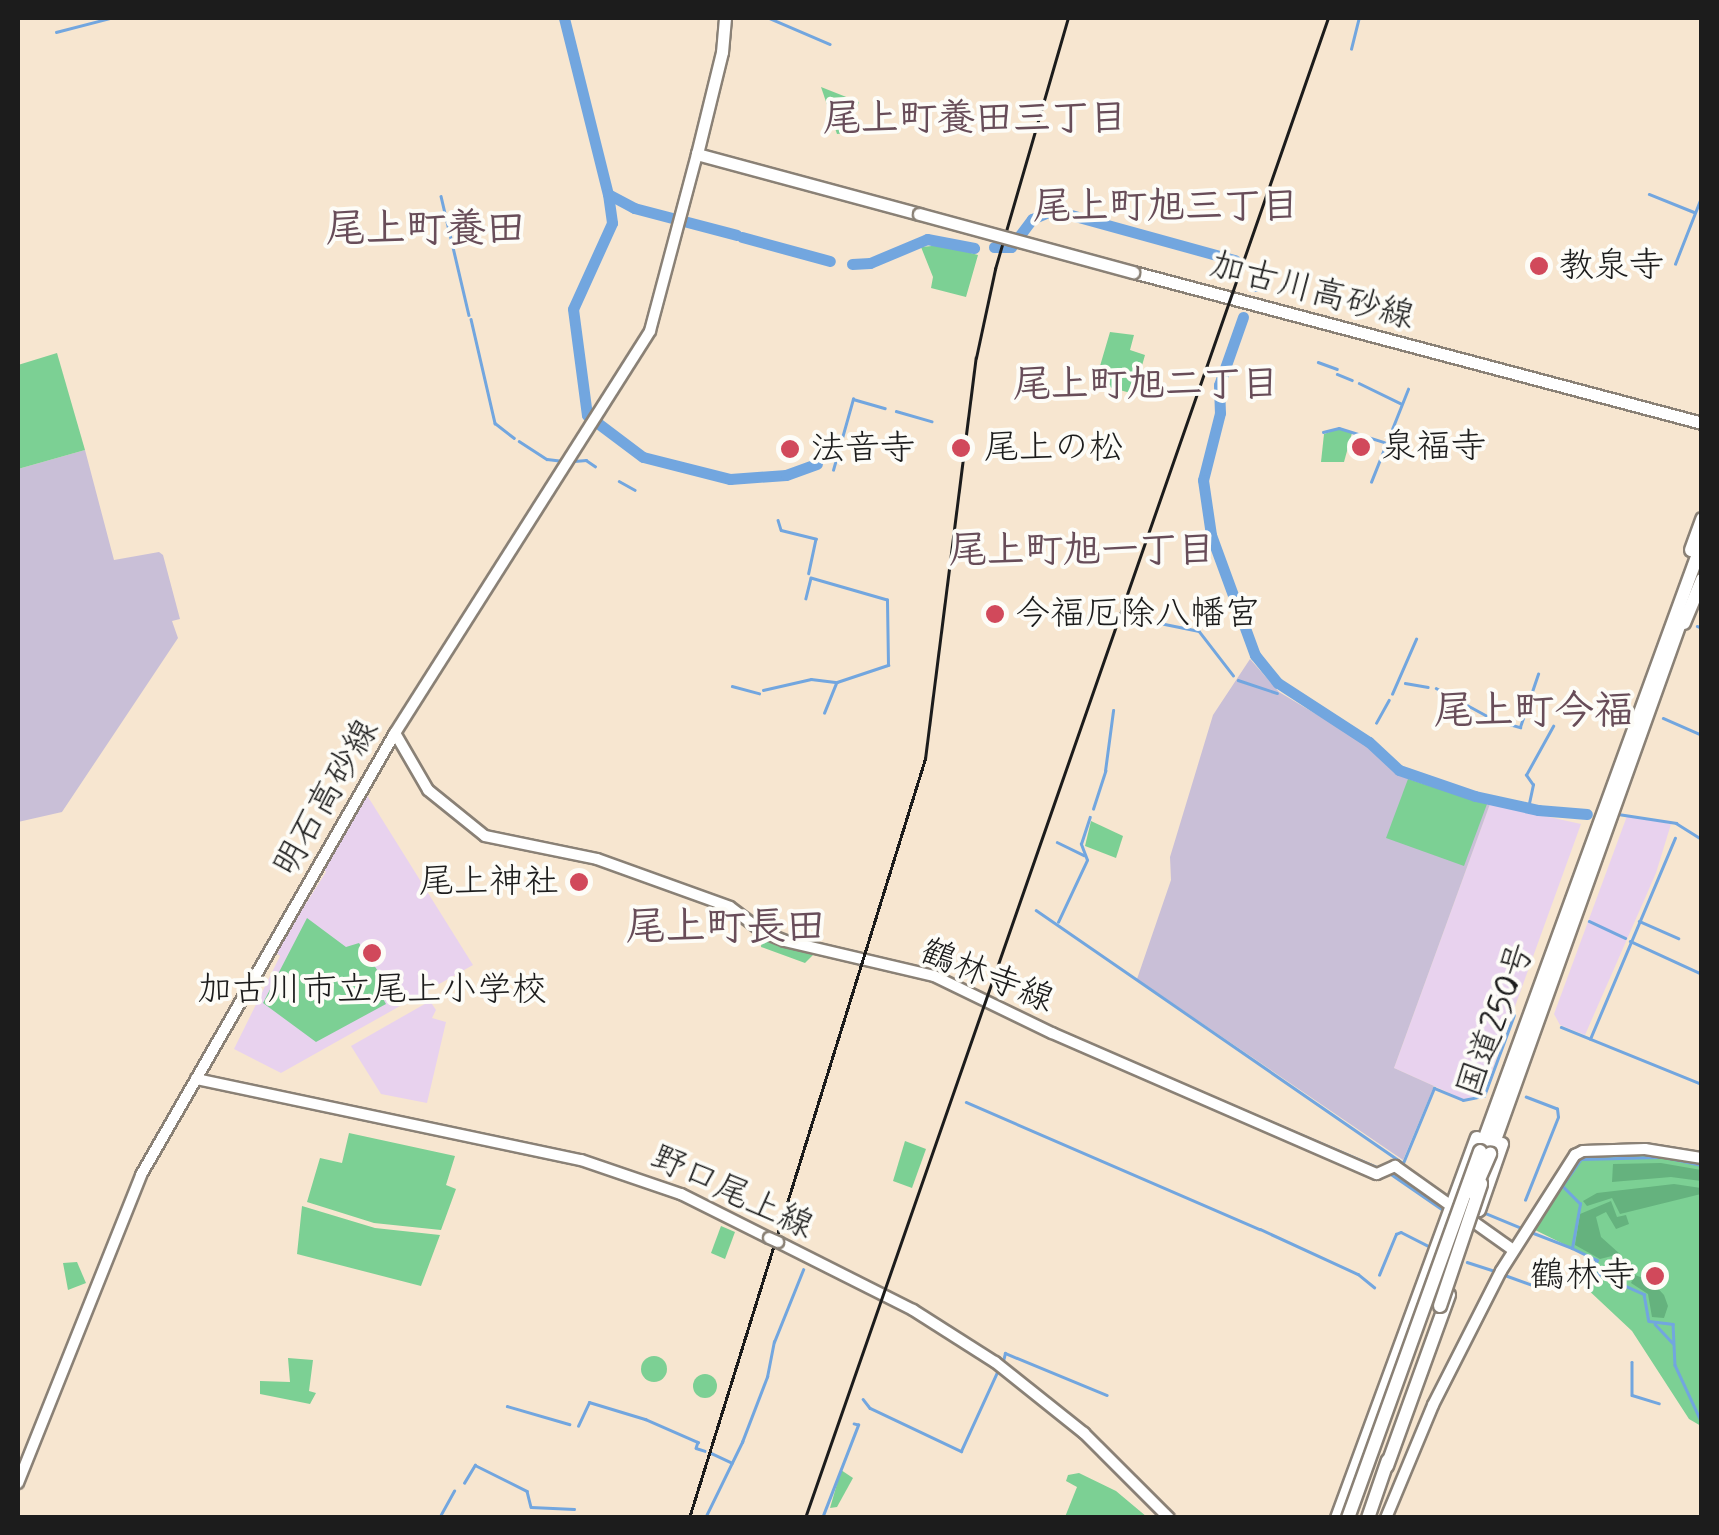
<!DOCTYPE html>
<html>
<head>
<meta charset="utf-8">
<style>
  body { margin:0 }
  #map { position:relative; width:1719px; height:1535px; overflow:hidden; background:#f7e6d0; font-family:Mynerve,"Klee One",sans-serif }
  div>[style] { position:absolute }
  .built>* { inset:0; background:#e8d2ee }
  .industrial>* { inset:0; background:#c9bfd7 }
  .green>* { inset:0; background:#7cd094 }
  .round { border-radius:50% }
  .forest>* { inset:0; background:#65b27e }
  .stream>* { height:2.5px; margin:-1.25px; padding:0 1.25px; transform-origin:1.25px; border-radius:1.25px; background:#72a6df }
  .river>* { height:11px; margin:-5.5px; padding:0 5.5px; transform-origin:5.5px; border-radius:5.5px; background:#72a6df }
  .roads { filter:drop-shadow(2px 0 #8a8176) drop-shadow(-2px 0 #8a8176) drop-shadow(0 2px #8a8176) drop-shadow(0 -2px #8a8176) }
  .secondary>* { height:10px; margin:-5px; padding:0 5px; transform-origin:5px; border-radius:5px; background:#fff }
  .primary>* { height:11px; margin:-5.5px; padding:0 5.5px; transform-origin:5.5px; border-radius:5.5px; background:#fff }
  .trunk>* { height:12px; margin:-6px; padding:0 6px; transform-origin:6px; border-radius:6px; background:#fff }
  .rail>* { height:2.5px; margin:-1.25px; padding:0 1.25px; transform-origin:1.25px; border-radius:1.25px; background:#1c1c1c }
  .bridges { filter:drop-shadow(2px 0 #8a8176) drop-shadow(-2px 0 #8a8176) drop-shadow(0 2px #8a8176) drop-shadow(0 -2px #8a8176) }
  .secondary-bridge>* { height:10px; margin:-5px; padding:0 5px; transform-origin:5px; border-radius:5px; background:#fff }
  .primary-bridge>* { height:11px; margin:-5.5px; padding:0 5.5px; transform-origin:5.5px; border-radius:5.5px; background:#fff }
  .trunk-bridge>* { height:12px; margin:-6px; padding:0 6px; transform-origin:6px; border-radius:6px; background:#fff }
  .dots>* { width:28px; height:28px; translate:-50% -50%; box-sizing:border-box; border:5px solid #fdfcf7; border-radius:50% }
  span { translate:-50% -50%; white-space:nowrap; text-align:center; line-height:1.15; -webkit-text-stroke:8px #fdfcf7; paint-order:stroke }
  .poi-label { font-size:35px; color:#1c1c1c }
  .left { translate:0 -50%; text-align:left }
  .right { translate:-100% -50%; text-align:right }
  .street-label { font-size:35px; color:#1c1c1c }
  .neighbourhood-label { font-size:38px; color:#684d59; font-weight:700 }
  .quarter-label { font-size:40px; color:#684d59; font-weight:700 }
  .frame { position:absolute; inset:0; border:20px solid #1c1c1c; pointer-events:none }
</style>
</head>
<body>
<div id="map">
  <div class="built">
    <i style="clip-path:polygon(365px 792px,473px 965px,281px 1073px,234px 1049px,280px 956px,275px 952px,326px 872px,323px 867px)"></i>
    <i style="clip-path:polygon(1490px 804px,1581px 824px,1483px 1095px,1463px 1099px,1394px 1068px)"></i>
    <i style="clip-path:polygon(1627px 816px,1671px 824px,1656px 873px,1585px 1035px,1560px 1025px,1554px 1014px)"></i>
    <i style="clip-path:polygon(430px 1001px,436px 1010px,432px 1018px,446px 1022px,427px 1103px,381px 1094px,351px 1046px)"></i>
  </div>
  <div class="industrial">
    <i style="clip-path:polygon(85px 450px,114px 560px,159px 552px,163px 555px,180px 619px,172px 621px,178px 638px,62px 812px,18px 822px,18px 469px)"></i>
    <i style="clip-path:polygon(1250px 659px,1279px 692px,1356px 738px,1402px 776px,1451px 796px,1490px 804px,1394px 1068px,1434px 1086px,1403px 1160px,1137px 979px,1171px 880px,1170px 857px,1213px 715px)"></i>
  </div>
  <div class="green">
    <i style="clip-path:polygon(821px 87px,859px 102px,847px 133px,837px 134px)"></i>
    <i style="clip-path:polygon(942px 245px,978px 255px,966px 297px,931px 288px,933px 277px,921px 247px)"></i>
    <i style="clip-path:polygon(1110px 332px,1134px 335px,1130px 350px,1145px 355px,1134px 394px,1095px 383px)"></i>
    <i style="clip-path:polygon(57px 353px,85px 450px,18px 469px,18px 365px)"></i>
    <i style="clip-path:polygon(1338px 429px,1352px 433px,1344px 462px,1321px 462px,1324px 434px)"></i>
    <i style="clip-path:polygon(1408px 779px,1487px 804px,1464px 866px,1386px 838px)"></i>
    <i style="clip-path:polygon(1091px 821px,1123px 836px,1116px 858px,1085px 846px)"></i>
    <i style="clip-path:polygon(307px 918px,346px 947px,359px 943px,390px 989px,381px 995px,386px 1004px,316px 1042px,263px 1003px)"></i>
    <i style="clip-path:polygon(762px 937px,774px 943px,813px 955px,805px 963px,761px 947px)"></i>
    <i style="clip-path:polygon(349px 1133px,455px 1156px,446px 1185px,456px 1189px,441px 1230px,374px 1223px,307px 1202px,320px 1158px,342px 1163px)"></i>
    <i style="clip-path:polygon(905px 1141px,926px 1149px,912px 1188px,893px 1181px)"></i>
    <i style="clip-path:polygon(1656px 1155px,1701px 1165px,1701px 1426px,1689px 1419px,1632px 1331px,1584px 1286px,1596px 1260px,1529px 1227px,1580px 1157px)"></i>
    <i style="clip-path:polygon(302px 1206px,375px 1228px,440px 1235px,421px 1286px,297px 1254px)"></i>
    <i style="clip-path:polygon(721px 1226px,735px 1232px,725px 1259px,711px 1253px)"></i>
    <i style="clip-path:polygon(77px 1262px,86px 1283px,68px 1290px,63px 1263px)"></i>
    <i class="round" style="left:641px;top:1356px;width:26px;height:26px"></i>
    <i style="clip-path:polygon(288px 1358px,313px 1360px,309px 1391px,316px 1393px,310px 1404px,260px 1394px,260px 1381px,290px 1382px)"></i>
    <i class="round" style="left:693px;top:1374px;width:24px;height:24px"></i>
    <i style="clip-path:polygon(841px 1470px,853px 1478px,837px 1507px,830px 1508px)"></i>
    <i style="clip-path:polygon(1079px 1473px,1116px 1491px,1147px 1517px,1065px 1517px,1077px 1487px,1066px 1481px,1068px 1475px)"></i>
  </div>
  <div class="forest">
    <i style="clip-path:polygon(1661px 1163px,1701px 1170px,1701px 1181px,1671px 1177px,1612px 1182px,1613px 1164px)"></i>
    <i style="clip-path:polygon(1674px 1184px,1701px 1188px,1701px 1194px,1620px 1214px,1612px 1198px,1587px 1206px,1583px 1201px,1597px 1193px)"></i>
    <i style="clip-path:polygon(1611px 1201px,1617px 1217px,1626px 1215px,1629px 1224px,1616px 1229px,1606px 1212px,1596px 1217px,1601px 1237px,1620px 1254px,1600px 1259px,1575px 1245px,1580px 1214px)"></i>
    <i style="clip-path:polygon(1635px 1275px,1651px 1281px,1664px 1295px,1668px 1306px,1664px 1318px,1652px 1317px,1648px 1294px,1631px 1283px)"></i>
  </div>
  <div class="stream">
    <i style="left:769px;top:18px;width:66px;rotate:23.1deg"></i>
    <i style="left:56px;top:32px;width:56px;rotate:-14.5deg"></i>
    <i style="left:1351px;top:49px;width:32px;rotate:-76deg"></i>
    <i style="left:1649px;top:194px;width:48px;rotate:21.8deg"></i>
    <i style="left:441px;top:196px;width:122px;rotate:76.8deg"></i>
    <i style="left:1675px;top:264px;width:74px;rotate:-68.6deg"></i>
    <i style="left:471px;top:319px;width:107px;rotate:77deg"></i>
    <i style="left:495px;top:423px;width:24px;rotate:38deg"></i>
    <i style="left:1318px;top:362px;width:20px;rotate:20deg"></i>
    <i style="left:1337px;top:374px;width:16px;rotate:22deg"></i>
    <i style="left:1359px;top:383px;width:46px;rotate:26deg"></i>
    <i style="left:896px;top:411px;width:37px;rotate:16deg"></i>
    <i style="left:1323px;top:432px;width:16px;rotate:-14deg"></i>
    <i style="left:1339px;top:428px;width:47px;rotate:17.3deg"></i>
    <i style="left:519px;top:441px;width:33px;rotate:33deg"></i>
    <i style="left:547px;top:459px;width:16px;rotate:7deg"></i>
    <i style="left:574px;top:461px;width:12px;rotate:-5deg"></i>
    <i style="left:586px;top:460px;width:11px;rotate:34deg"></i>
    <i style="left:833px;top:470px;width:74px;rotate:-74.3deg"></i>
    <i style="left:853px;top:399px;width:33px;rotate:16deg"></i>
    <i style="left:619px;top:481px;width:18px;rotate:29deg"></i>
    <i style="left:1371px;top:482px;width:100px;rotate:-68.3deg"></i>
    <i style="left:778px;top:520px;width:10px;rotate:73deg"></i>
    <i style="left:781px;top:530px;width:36px;rotate:14deg"></i>
    <i style="left:816px;top:539px;width:35px;rotate:102deg"></i>
    <i style="left:1135px;top:618px;width:65px;rotate:11.5deg"></i>
    <i style="left:1199px;top:631px;width:56px;rotate:52.3deg"></i>
    <i style="left:1697px;top:626px;width:5px;rotate:22deg"></i>
    <i style="left:1238px;top:680px;width:41px;rotate:18.4deg"></i>
    <i style="left:1405px;top:683px;width:23px;rotate:10deg"></i>
    <i style="left:732px;top:686px;width:28px;rotate:15deg"></i>
    <i style="left:1436px;top:688px;width:71px;rotate:28.7deg"></i>
    <i style="left:763px;top:690px;width:49px;rotate:-12.9deg"></i>
    <i style="left:811px;top:679px;width:26px;rotate:7deg"></i>
    <i style="left:837px;top:682px;width:54px;rotate:-18.4deg"></i>
    <i style="left:888px;top:665px;width:65px;rotate:-90.9deg"></i>
    <i style="left:887px;top:600px;width:79px;rotate:-163.9deg"></i>
    <i style="left:811px;top:578px;width:21px;rotate:104deg"></i>
    <i style="left:1392px;top:694px;width:60px;rotate:-66.4deg"></i>
    <i style="left:824px;top:713px;width:31px;rotate:-68deg"></i>
    <i style="left:1663px;top:718px;width:43px;rotate:23.6deg"></i>
    <i style="left:1502px;top:722px;width:19px;rotate:16deg"></i>
    <i style="left:1520px;top:727px;width:56px;rotate:-71.2deg"></i>
    <i style="left:1376px;top:723px;width:26px;rotate:-61deg"></i>
    <i style="left:1528px;top:808px;width:24px;rotate:-78deg"></i>
    <i style="left:1533px;top:785px;width:12px;rotate:-125deg"></i>
    <i style="left:1526px;top:775px;width:56px;rotate:-61.1deg"></i>
    <i style="left:1093px;top:809px;width:40px;rotate:-72deg"></i>
    <i style="left:1105px;top:771px;width:61px;rotate:-82.4deg"></i>
    <i style="left:1618px;top:814px;width:59px;rotate:8.8deg"></i>
    <i style="left:1676px;top:823px;width:31px;rotate:32deg"></i>
    <i style="left:1057px;top:842px;width:30px;rotate:26deg"></i>
    <i style="left:1036px;top:910px;width:446px;rotate:34.6deg"></i>
    <i style="left:1403px;top:1163px;width:81px;rotate:-67.5deg"></i>
    <i style="left:1434px;top:1088px;width:31px;rotate:22deg"></i>
    <i style="left:1463px;top:1100px;width:21px;rotate:-11deg"></i>
    <i style="left:1484px;top:1096px;width:86px;rotate:-69.7deg"></i>
    <i style="left:1589px;top:921px;width:40px;rotate:25deg"></i>
    <i style="left:1639px;top:921px;width:43px;rotate:23.6deg"></i>
    <i style="left:1058px;top:922px;width:68px;rotate:-64.9deg"></i>
    <i style="left:1087px;top:860px;width:17px;rotate:-111deg"></i>
    <i style="left:1081px;top:844px;width:28px;rotate:-72deg"></i>
    <i style="left:1630px;top:941px;width:79px;rotate:24.6deg"></i>
    <i style="left:1561px;top:1027px;width:149px;rotate:22.1deg"></i>
    <i style="left:1590px;top:1039px;width:218px;rotate:-67.1deg"></i>
    <i style="left:1146px;top:1068px;width:251px;rotate:23.2deg"></i>
    <i style="left:966px;top:1102px;width:320px;rotate:23.4deg"></i>
    <i style="left:1260px;top:1229px;width:108px;rotate:24.7deg"></i>
    <i style="left:1358px;top:1274px;width:21px;rotate:39deg"></i>
    <i style="left:1669px;top:1158px;width:34px;rotate:12deg"></i>
    <i style="left:1391px;top:1174px;width:63px;rotate:34.7deg"></i>
    <i style="left:1525px;top:1200px;width:89px;rotate:-68.3deg"></i>
    <i style="left:1558px;top:1117px;width:8px;rotate:-97deg"></i>
    <i style="left:1557px;top:1109px;width:33px;rotate:-159deg"></i>
    <i style="left:1485px;top:1213px;width:42px;rotate:22.3deg"></i>
    <i style="left:1531px;top:1232px;width:44px;rotate:21.3deg"></i>
    <i style="left:1572px;top:1248px;width:45px;rotate:-79.7deg"></i>
    <i style="left:1580px;top:1204px;width:25px;rotate:-135deg"></i>
    <i style="left:1562px;top:1186px;width:33px;rotate:-55deg"></i>
    <i style="left:1581px;top:1159px;width:80px;rotate:-1.4deg"></i>
    <i style="left:1572px;top:1248px;width:28px;rotate:26deg"></i>
    <i style="left:1597px;top:1260px;width:12px;rotate:104deg"></i>
    <i style="left:1594px;top:1272px;width:55px;rotate:23.7deg"></i>
    <i style="left:1644px;top:1294px;width:27px;rotate:80deg"></i>
    <i style="left:1649px;top:1321px;width:24px;rotate:7deg"></i>
    <i style="left:1673px;top:1324px;width:41px;rotate:87.2deg"></i>
    <i style="left:1675px;top:1365px;width:64px;rotate:65deg"></i>
    <i style="left:1467px;top:1262px;width:28px;rotate:18deg"></i>
    <i style="left:1502px;top:1274px;width:33px;rotate:20deg"></i>
    <i style="left:1379px;top:1275px;width:44px;rotate:-67.5deg"></i>
    <i style="left:1396px;top:1234px;width:5px;rotate:-22deg"></i>
    <i style="left:1401px;top:1232px;width:29px;rotate:27deg"></i>
    <i style="left:1655px;top:1324px;width:26px;rotate:47deg"></i>
    <i style="left:1003px;top:1361px;width:8px;rotate:-76deg"></i>
    <i style="left:1005px;top:1353px;width:110px;rotate:22.4deg"></i>
    <i style="left:1632px;top:1362px;width:33px;rotate:90deg"></i>
    <i style="left:1632px;top:1395px;width:28px;rotate:17deg"></i>
    <i style="left:863px;top:1399px;width:11px;rotate:52deg"></i>
    <i style="left:870px;top:1408px;width:101px;rotate:25.3deg"></i>
    <i style="left:961px;top:1451px;width:89px;rotate:-65.4deg"></i>
    <i style="left:507px;top:1406px;width:65px;rotate:16.2deg"></i>
    <i style="left:578px;top:1426px;width:26px;rotate:-65deg"></i>
    <i style="left:589px;top:1402px;width:59px;rotate:16.9deg"></i>
    <i style="left:645px;top:1419px;width:58px;rotate:23.5deg"></i>
    <i style="left:698px;top:1442px;width:6px;rotate:108deg"></i>
    <i style="left:696px;top:1448px;width:9px;rotate:18deg"></i>
    <i style="left:711px;top:1453px;width:23px;rotate:25deg"></i>
    <i style="left:464px;top:1483px;width:21px;rotate:-59deg"></i>
    <i style="left:475px;top:1465px;width:58px;rotate:26.6deg"></i>
    <i style="left:527px;top:1491px;width:16px;rotate:76deg"></i>
    <i style="left:531px;top:1507px;width:43px;rotate:2.7deg"></i>
    <i style="left:439px;top:1518px;width:31px;rotate:-61deg"></i>
    <i style="left:705px;top:1518px;width:85px;rotate:-64deg"></i>
    <i style="left:742px;top:1442px;width:70px;rotate:-69deg"></i>
    <i style="left:767px;top:1377px;width:36px;rotate:-79deg"></i>
    <i style="left:774px;top:1342px;width:78px;rotate:-68.1deg"></i>
    <i style="left:822px;top:1518px;width:100px;rotate:-68.8deg"></i>
    <i style="left:858px;top:1425px;width:4px;rotate:-166deg"></i>
  </div>
  <div class="river">
    <i style="left:564px;top:18px;width:181px;rotate:76deg"></i>
    <i style="left:608px;top:194px;width:30px;rotate:28deg"></i>
    <i style="left:634px;top:208px;width:106px;rotate:14.7deg"></i>
    <i style="left:608px;top:194px;width:29px;rotate:82deg"></i>
    <i style="left:612px;top:223px;width:94px;rotate:114.4deg"></i>
    <i style="left:573px;top:309px;width:107px;rotate:82.5deg"></i>
    <i style="left:587px;top:415px;width:70px;rotate:36.9deg"></i>
    <i style="left:643px;top:457px;width:90px;rotate:14.2deg"></i>
    <i style="left:730px;top:479px;width:56px;rotate:-4.1deg"></i>
    <i style="left:786px;top:475px;width:33px;rotate:-20deg"></i>
    <i style="left:742px;top:237px;width:91px;rotate:15.3deg"></i>
    <i style="left:994px;top:247px;width:17px"></i>
    <i style="left:1011px;top:247px;width:35px;rotate:-53deg"></i>
    <i style="left:1032px;top:219px;width:23px;rotate:-23deg"></i>
    <i style="left:1053px;top:210px;width:189px;rotate:15.4deg"></i>
    <i style="left:852px;top:264px;width:18px;rotate:-3deg"></i>
    <i style="left:870px;top:263px;width:62px;rotate:-22.8deg"></i>
    <i style="left:927px;top:239px;width:48px;rotate:10.8deg"></i>
    <i style="left:1254px;top:277px;width:9px;rotate:84deg"></i>
    <i style="left:1243px;top:317px;width:72px;rotate:109.4deg"></i>
    <i style="left:1219px;top:385px;width:28px;rotate:88deg"></i>
    <i style="left:1220px;top:413px;width:69px;rotate:104.2deg"></i>
    <i style="left:1203px;top:480px;width:56px;rotate:81.7deg"></i>
    <i style="left:1211px;top:535px;width:128px;rotate:69.9deg"></i>
    <i style="left:1255px;top:655px;width:36px;rotate:51deg"></i>
    <i style="left:1278px;top:683px;width:108px;rotate:33deg"></i>
    <i style="left:1369px;top:742px;width:41px;rotate:43deg"></i>
    <i style="left:1399px;top:770px;width:80px;rotate:18.9deg"></i>
    <i style="left:1475px;top:796px;width:65px;rotate:12.5deg"></i>
    <i style="left:1538px;top:810px;width:49px;rotate:4.7deg"></i>
  </div>
  <div class="roads">
    <div class="secondary">
      <i style="left:395px;top:733px;width:66px;rotate:59.9deg"></i>
      <i style="left:428px;top:790px;width:73px;rotate:38.9deg"></i>
      <i style="left:485px;top:836px;width:114px;rotate:11.6deg"></i>
      <i style="left:597px;top:859px;width:141px;rotate:19.8deg"></i>
      <i style="left:730px;top:907px;width:41px;rotate:37.1deg"></i>
      <i style="left:763px;top:932px;width:24px;rotate:22deg"></i>
      <i style="left:785px;top:941px;width:153px;rotate:13.2deg"></i>
      <i style="left:934px;top:976px;width:131px;rotate:25.8deg"></i>
      <i style="left:1052px;top:1033px;width:354px;rotate:23.5deg"></i>
      <i style="left:1377px;top:1174px;width:20px;rotate:-24deg"></i>
      <i style="left:1395px;top:1166px;width:145px;rotate:35.4deg"></i>
      <i style="left:196px;top:1079px;width:393px;rotate:11.9deg"></i>
      <i style="left:581px;top:1160px;width:106px;rotate:18.8deg"></i>
      <i style="left:681px;top:1194px;width:98px;rotate:26.6deg"></i>
      <i style="left:778px;top:1242px;width:151px;rotate:26.7deg"></i>
      <i style="left:913px;top:1310px;width:97px;rotate:32.4deg"></i>
      <i style="left:995px;top:1362px;width:114px;rotate:38.6deg"></i>
      <i style="left:1084px;top:1433px;width:120px;rotate:45deg"></i>
      <i style="left:18px;top:1483px;width:332px;rotate:-68.2deg"></i>
      <i style="left:141px;top:1175px;width:510px;rotate:-60.12deg"></i>
      <i style="left:395px;top:733px;width:476px;rotate:-57.6deg"></i>
      <i style="left:650px;top:331px;width:183px;rotate:-75.1deg"></i>
      <i style="left:1386px;top:1518px;width:122px;rotate:-67.4deg"></i>
      <i style="left:1433px;top:1405px;width:150px;rotate:-63.1deg"></i>
      <i style="left:1501px;top:1271px;width:138px;rotate:-57.5deg"></i>
      <i style="left:1575px;top:1155px;width:9px;rotate:-27deg"></i>
      <i style="left:1583px;top:1151px;width:62px;rotate:-1.8deg"></i>
      <i style="left:1645px;top:1149px;width:58px;rotate:9deg"></i>
    </div>
    <div class="primary">
      <i style="left:725px;top:18px;width:34px;rotate:95deg"></i>
      <i style="left:722px;top:52px;width:105px;rotate:103.8deg"></i>
      <i style="left:697px;top:154px;width:230px;rotate:15.1deg"></i>
      <i style="left:1133px;top:272px;width:589px;rotate:14.86deg"></i>
    </div>
    <div class="trunk">
      <i style="left:1691px;top:550px;width:33px;rotate:-70deg"></i>
      <i style="left:1684px;top:623px;width:47px;rotate:-67.3deg"></i>
      <i style="left:1480px;top:1151px;width:647px;rotate:-69.94deg"></i>
      <i style="left:1490px;top:1154px;width:573px;rotate:-70.3deg"></i>
      <i style="left:1479px;top:1210px;width:70px;rotate:-70.8deg"></i>
      <i style="left:1387px;top:1466px;width:182px;rotate:-70.1deg"></i>
      <i style="left:1337px;top:1518px;width:405px;rotate:-69.8deg"></i>
      <i style="left:1368px;top:1518px;width:61px;rotate:-71deg"></i>
    </div>
  </div>
  <div class="rail">
    <i style="left:689px;top:1518px;width:795px;rotate:-72.73deg"></i>
    <i style="left:925px;top:759px;width:404px;rotate:-82.8deg"></i>
    <i style="left:976px;top:358px;width:91px;rotate:-77.9deg"></i>
    <i style="left:995px;top:269px;width:261px;rotate:-73.8deg"></i>
    <i style="left:805px;top:1518px;width:1589px;rotate:-70.78deg"></i>
  </div>
  <div class="bridges">
    <div class="secondary-bridge">
      <i style="left:769px;top:1238px;width:10px;rotate:24deg"></i>
    </div>
    <div class="primary-bridge">
      <i style="left:919px;top:214px;width:222px;rotate:15.2deg"></i>
    </div>
    <div class="trunk-bridge">
      <i style="left:1473px;top:1193px;width:43px;rotate:-66.4deg"></i>
      <i style="left:1440px;top:1306px;width:129px;rotate:-71.4deg"></i>
      <i style="left:1348px;top:1518px;width:390px;rotate:-70.2deg"></i>
    </div>
  </div>
  <div class="dots">
    <i style="left:1539px;top:266px;background:#d1495b"></i>
    <i style="left:1361px;top:447px;background:#d1495b"></i>
    <i style="left:961px;top:448px;background:#d1495b"></i>
    <i style="left:790px;top:449px;background:#d1495b"></i>
    <i style="left:995px;top:614px;background:#d1495b"></i>
    <i style="left:579px;top:882px;background:#d1495b"></i>
    <i style="left:372px;top:953px;background:#d1495b"></i>
    <i style="left:1655px;top:1276px;background:#d1495b"></i>
  </div>
  <div class="poi-label">
    <span class="left" style="left:1559px;top:266px">教泉寺</span>
    <span class="left" style="left:1381px;top:447px">泉福寺</span>
    <span class="left" style="left:984px;top:448px">尾上の松</span>
    <span class="left" style="left:810px;top:449px">法音寺</span>
    <span class="left" style="left:1015px;top:614px">今福厄除八幡宮</span>
    <span class="right" style="left:559px;top:882px">尾上神社</span>
    <span style="left:372px;top:990px">加古川市立尾上小学校</span>
    <span class="right" style="left:1635px;top:1276px">鶴林寺</span>
  </div>
  <div class="street-label">
    <span style="left:1312px;top:291px;rotate:15deg">加古川高砂線</span>
    <span style="left:326px;top:798px;rotate:-60deg">明石高砂線</span>
    <span style="left:987px;top:976px;rotate:22deg">鶴林寺線</span>
    <span style="left:1496px;top:1020px;rotate:-70deg">国道250号</span>
    <span style="left:732px;top:1192px;rotate:25deg">野口尾上線</span>
  </div>
  <div class="neighbourhood-label">
    <span style="left:975px;top:120px">尾上町養田三丁目</span>
    <span style="left:1166px;top:208px">尾上町旭三丁目</span>
    <span style="left:1146px;top:386px">尾上町旭二丁目</span>
    <span style="left:1082px;top:552px">尾上町旭一丁目</span>
  </div>
  <div class="quarter-label">
    <span style="left:426px;top:230px">尾上町養田</span>
    <span style="left:1534px;top:712px">尾上町今福</span>
    <span style="left:726px;top:928px">尾上町長田</span>
  </div>
  <div class="frame"></div>
</div>
</body>
</html>
